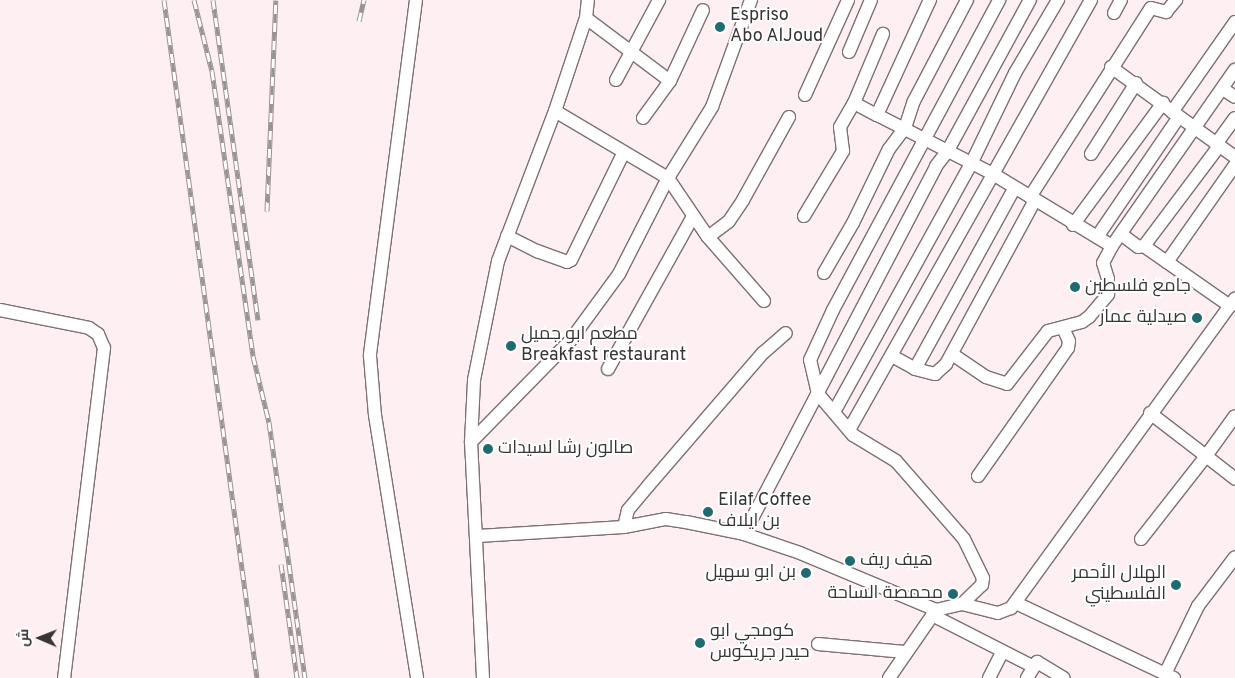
<!DOCTYPE html>
<html>
<head>
<meta charset="utf-8">
<style>
  body { margin:0 }
  #map { position:relative; width:1235px; height:678px; overflow:hidden; background:#fdeff2; font-family:Overpass,Cairo,sans-serif }
  div>[style] { position:absolute }
  .roads { filter:drop-shadow(1px 0 #7d7073) drop-shadow(-1px 0 #7d7073) drop-shadow(0 1px #7d7073) drop-shadow(0 -1px #7d7073) }
  .minor>* { height:12px; margin:-6px; padding:0 6px; transform-origin:6px; border-radius:6px; background:#fff }
  .rail>* { height:5px; margin-top:-2.5px; transform-origin:0; background:repeating-linear-gradient(90deg,#fff 0 9px,#9b9294 0 18px); box-sizing:border-box; border-block:1px solid #9b9294 }
  .dots>* { width:14px; height:14px; translate:-50% -50%; box-sizing:border-box; border:2px solid #fff; border-radius:50% }
  span { translate:-50% -50%; white-space:nowrap; text-align:center; line-height:1.15; -webkit-text-stroke:4px #fff; paint-order:stroke }
  .poi-label { font-size:18px; color:#393435 }
  .left { translate:0 -50%; text-align:left }
  .right { translate:-100% -50%; text-align:right }
  .north { position:absolute; left:15px; top:613px; width:50px; height:50px; -webkit-text-stroke:4px #fff; paint-order:stroke; rotate:271deg; font-size:14px; font-weight:700; line-height:20px; text-align:center; color:#393435 }
  .north::after { content:''; display:block; margin:auto; width:18px; height:22px; background:#393435; clip-path:polygon(50% 0,100% 100%,50% 72%,0 100%) }
</style>
</head>
<body>
<div id="map">
  <div class="roads">
    <div class="minor">
      <i style="left:416px;top:0;width:359px;rotate:97.4deg"></i>
      <i style="left:370px;top:356px;width:59px;rotate:85.2deg"></i>
      <i style="left:375px;top:415px;width:266px;rotate:80.9deg"></i>
      <i style="left:1091px;top:0;width:200px;rotate:119.4deg"></i>
      <i style="left:993px;top:174px;width:139px;rotate:31.2deg"></i>
      <i style="left:1114px;top:13px;width:15px;rotate:-62deg"></i>
      <i style="left:586px;top:18px;width:105px;rotate:36.9deg"></i>
      <i style="left:849px;top:52px;width:56px;rotate:-67.1deg"></i>
      <i style="left:1111px;top:67px;width:153px;rotate:36deg"></i>
      <i style="left:616px;top:80px;width:91px;rotate:-61.7deg"></i>
      <i style="left:1223px;top:89px;width:14px;rotate:34deg"></i>
      <i style="left:805px;top:95px;width:104px;rotate:-65.6deg"></i>
      <i style="left:854px;top:103px;width:26px;rotate:28deg"></i>
      <i style="left:555px;top:111px;width:131px;rotate:30.7deg"></i>
      <i style="left:668px;top:178px;width:71px;rotate:55.9deg"></i>
      <i style="left:708px;top:237px;width:85px;rotate:48.8deg"></i>
      <i style="left:1172px;top:112px;width:110px;rotate:-55deg"></i>
      <i style="left:643px;top:118px;width:46px;rotate:-53.9deg"></i>
      <i style="left:670px;top:81px;width:78px;rotate:-65.1deg"></i>
      <i style="left:1216px;top:144px;width:32px;rotate:-54deg"></i>
      <i style="left:1091px;top:154px;width:84px;rotate:-57.6deg"></i>
      <i style="left:1030px;top:197px;width:224px;rotate:-57.4deg"></i>
      <i style="left:1151px;top:8px;width:16px;rotate:15deg"></i>
      <i style="left:1166px;top:12px;width:16px;rotate:-50deg"></i>
      <i style="left:804px;top:216px;width:76px;rotate:-59deg"></i>
      <i style="left:843px;top:151px;width:24px;rotate:-97deg"></i>
      <i style="left:840px;top:127px;width:28px;rotate:-60deg"></i>
      <i style="left:854px;top:103px;width:75px;rotate:-67.2deg"></i>
      <i style="left:1073px;top:225px;width:152px;rotate:-53.6deg"></i>
      <i style="left:1121px;top:234px;width:21px;rotate:37deg"></i>
      <i style="left:1138px;top:247px;width:6px;rotate:-9deg"></i>
      <i style="left:1144px;top:246px;width:125px;rotate:-53.1deg"></i>
      <i style="left:507px;top:236px;width:34px;rotate:27deg"></i>
      <i style="left:537px;top:251px;width:32px;rotate:20deg"></i>
      <i style="left:567px;top:262px;width:4px;rotate:-27deg"></i>
      <i style="left:571px;top:260px;width:120px;rotate:-63.9deg"></i>
      <i style="left:708px;top:237px;width:26px;rotate:-37deg"></i>
      <i style="left:729px;top:221px;width:25px;rotate:-56deg"></i>
      <i style="left:743px;top:200px;width:95px;rotate:-61deg"></i>
      <i style="left:1097px;top:237px;width:145px;rotate:-55.7deg"></i>
      <i style="left:1144px;top:246px;width:28px;rotate:35deg"></i>
      <i style="left:1167px;top:262px;width:118px;rotate:-55deg"></i>
      <i style="left:1167px;top:262px;width:77px;rotate:34.9deg"></i>
      <i style="left:824px;top:273px;width:58px;rotate:-59.9deg"></i>
      <i style="left:853px;top:223px;width:82px;rotate:-64.1deg"></i>
      <i style="left:889px;top:149px;width:26px;rotate:-53deg"></i>
      <i style="left:905px;top:128px;width:28px;rotate:-72deg"></i>
      <i style="left:914px;top:101px;width:114px;rotate:-62.3deg"></i>
      <i style="left:0;top:310px;width:91px;rotate:11.4deg"></i>
      <i style="left:89px;top:328px;width:11px;rotate:34deg"></i>
      <i style="left:98px;top:334px;width:15px;rotate:67deg"></i>
      <i style="left:104px;top:348px;width:332px;rotate:96.9deg"></i>
      <i style="left:952px;top:354px;width:41px;rotate:34.1deg"></i>
      <i style="left:986px;top:377px;width:22px;rotate:18deg"></i>
      <i style="left:1007px;top:384px;width:67px;rotate:-52.3deg"></i>
      <i style="left:1048px;top:331px;width:35px;rotate:-15deg"></i>
      <i style="left:1082px;top:322px;width:9px;rotate:-36deg"></i>
      <i style="left:1089px;top:317px;width:30px;rotate:-50deg"></i>
      <i style="left:1108px;top:294px;width:15px;rotate:-90deg"></i>
      <i style="left:1108px;top:279px;width:17px;rotate:-107deg"></i>
      <i style="left:1103px;top:263px;width:19px;rotate:-62deg"></i>
      <i style="left:1112px;top:246px;width:215px;rotate:-55.1deg"></i>
      <i style="left:892px;top:356px;width:26px;rotate:29deg"></i>
      <i style="left:915px;top:369px;width:21px;rotate:14deg"></i>
      <i style="left:935px;top:374px;width:15px;rotate:-42deg"></i>
      <i style="left:946px;top:364px;width:187px;rotate:-61.5deg"></i>
      <i style="left:608px;top:369px;width:175px;rotate:-60.9deg"></i>
      <i style="left:915px;top:369px;width:205px;rotate:-61.2deg"></i>
      <i style="left:834px;top:412px;width:283px;rotate:-61.1deg"></i>
      <i style="left:971px;top:164px;width:101px;rotate:-64.2deg"></i>
      <i style="left:1015px;top:73px;width:85px;rotate:-59.5deg"></i>
      <i style="left:1150px;top:413px;width:71px;rotate:37.5deg"></i>
      <i style="left:1206px;top:456px;width:49px;rotate:-54.1deg"></i>
      <i style="left:849px;top:430px;width:294px;rotate:-60.6deg"></i>
      <i style="left:993px;top:174px;width:130px;rotate:-153deg"></i>
      <i style="left:877px;top:115px;width:127px;rotate:-65.3deg"></i>
      <i style="left:471px;top:442px;width:141px;rotate:-45.6deg"></i>
      <i style="left:570px;top:341px;width:83px;rotate:-53.8deg"></i>
      <i style="left:619px;top:274px;width:108px;rotate:-63deg"></i>
      <i style="left:668px;top:178px;width:84px;rotate:-58.2deg"></i>
      <i style="left:712px;top:107px;width:114px;rotate:-70deg"></i>
      <i style="left:978px;top:476px;width:156px;rotate:-54.9deg"></i>
      <i style="left:1068px;top:348px;width:7px;rotate:-82deg"></i>
      <i style="left:1069px;top:341px;width:14px;rotate:-115deg"></i>
      <i style="left:624px;top:527px;width:17px;rotate:-77deg"></i>
      <i style="left:628px;top:510px;width:31px;rotate:-50deg"></i>
      <i style="left:648px;top:486px;width:176px;rotate:-49.2deg"></i>
      <i style="left:763px;top:353px;width:30px;rotate:-41deg"></i>
      <i style="left:744px;top:534px;width:415px;rotate:-62.4deg"></i>
      <i style="left:936px;top:166px;width:18px;rotate:-52deg"></i>
      <i style="left:947px;top:152px;width:173px;rotate:-61.4deg"></i>
      <i style="left:478px;top:536px;width:146px;rotate:-3.5deg"></i>
      <i style="left:624px;top:527px;width:43px;rotate:-10.8deg"></i>
      <i style="left:666px;top:519px;width:20px;rotate:9deg"></i>
      <i style="left:686px;top:522px;width:59px;rotate:11.7deg"></i>
      <i style="left:744px;top:534px;width:59px;rotate:18.7deg"></i>
      <i style="left:800px;top:553px;width:147px;rotate:22.7deg"></i>
      <i style="left:1141px;top:539px;width:105px;rotate:-51.9deg"></i>
      <i style="left:1206px;top:456px;width:37px;rotate:38deg"></i>
      <i style="left:1016px;top:603px;width:175px;rotate:25.4deg"></i>
      <i style="left:962px;top:604px;width:28px;rotate:-44deg"></i>
      <i style="left:982px;top:585px;width:7px;rotate:-82deg"></i>
      <i style="left:983px;top:578px;width:43px;rotate:-116deg"></i>
      <i style="left:964px;top:539px;width:103px;rotate:-131.1deg"></i>
      <i style="left:896px;top:461px;width:50px;rotate:-148.8deg"></i>
      <i style="left:853px;top:435px;width:54px;rotate:-130.5deg"></i>
      <i style="left:818px;top:394px;width:35px;rotate:-103deg"></i>
      <i style="left:810px;top:360px;width:55px;rotate:-65.3deg"></i>
      <i style="left:833px;top:310px;width:352px;rotate:-61.8deg"></i>
      <i style="left:932px;top:615px;width:114px;rotate:27deg"></i>
      <i style="left:818px;top:644px;width:87px;rotate:5.3deg"></i>
      <i style="left:1165px;top:674px;width:76px;rotate:-64.1deg"></i>
      <i style="left:1198px;top:606px;width:61px;rotate:-52.9deg"></i>
      <i style="left:483px;top:678px;width:236px;rotate:-92.9deg"></i>
      <i style="left:471px;top:442px;width:62px;rotate:-87.2deg"></i>
      <i style="left:474px;top:380px;width:121px;rotate:-78.6deg"></i>
      <i style="left:498px;top:261px;width:160px;rotate:-69.2deg"></i>
      <i style="left:555px;top:111px;width:98px;rotate:-71.6deg"></i>
      <i style="left:586px;top:18px;width:18px;rotate:-84deg"></i>
      <i style="left:889px;top:678px;width:83px;rotate:-55.3deg"></i>
      <i style="left:936px;top:610px;width:27px;rotate:-13deg"></i>
      <i style="left:962px;top:604px;width:37px;rotate:14deg"></i>
      <i style="left:998px;top:613px;width:14px;rotate:-21deg"></i>
      <i style="left:1011px;top:608px;width:382px;rotate:-54.1deg"></i>
      <i style="left:989px;top:678px;width:29px;rotate:-63deg"></i>
      <i style="left:1027px;top:678px;width:19px;rotate:-58deg"></i>
      <i style="left:1037px;top:662px;width:31px;rotate:31deg"></i>
    </div>
  </div>
  <div class="rail">
    <i style="left:164px;top:0;width:684px;rotate:82.19deg"></i>
    <i style="left:194px;top:0;width:73px;rotate:75.8deg"></i>
    <i style="left:212px;top:71px;width:288px;rotate:81.8deg"></i>
    <i style="left:253px;top:356px;width:68px;rotate:76.4deg"></i>
    <i style="left:269px;top:422px;width:259px;rotate:82deg"></i>
    <i style="left:213px;top:0;width:323px;rotate:82deg"></i>
    <i style="left:359px;top:21px;width:22px;rotate:-77deg"></i>
    <i style="left:267px;top:211px;width:211px;rotate:-87.6deg"></i>
    <i style="left:281px;top:564px;width:115px;rotate:82deg"></i>
  </div>
  <div class="dots">
    <i style="left:720px;top:27px;background:#206b71"></i>
    <i style="left:1075px;top:287px;background:#206b71"></i>
    <i style="left:1197px;top:318px;background:#206b71"></i>
    <i style="left:511px;top:346px;background:#206b71"></i>
    <i style="left:488px;top:449px;background:#206b71"></i>
    <i style="left:708px;top:512px;background:#206b71"></i>
    <i style="left:850px;top:561px;background:#206b71"></i>
    <i style="left:806px;top:573px;background:#206b71"></i>
    <i style="left:1176px;top:585px;background:#206b71"></i>
    <i style="left:953px;top:594px;background:#206b71"></i>
    <i style="left:700px;top:643px;background:#206b71"></i>
  </div>
  <div class="poi-label">
    <span class="left" style="left:730px;top:27px">Espriso<br>Abo AlJoud</span>
    <span class="left" style="left:1085px;top:287px">جامع فلسطين</span>
    <span class="right" style="left:1187px;top:318px">صيدلية عمار</span>
    <span class="left" style="left:521px;top:346px">مطعم ابو جميل<br>Breakfast restaurant</span>
    <span class="left" style="left:498px;top:449px">صالون رشا لسيدات</span>
    <span class="left" style="left:718px;top:512px">Eilaf Coffee<br>بن ايلاف</span>
    <span class="left" style="left:860px;top:561px">هيف ريف</span>
    <span class="right" style="left:796px;top:573px">بن ابو سهيل</span>
    <span class="right" style="left:1166px;top:585px">الهلال الأحمر<br>الفلسطيني</span>
    <span class="right" style="left:943px;top:594px">محمصة الساحة</span>
    <span class="left" style="left:710px;top:643px">كومجي ابو<br>حيدر جريكوس</span>
  </div>
  <div class="north">ش</div>
</div>
</body>
</html>
